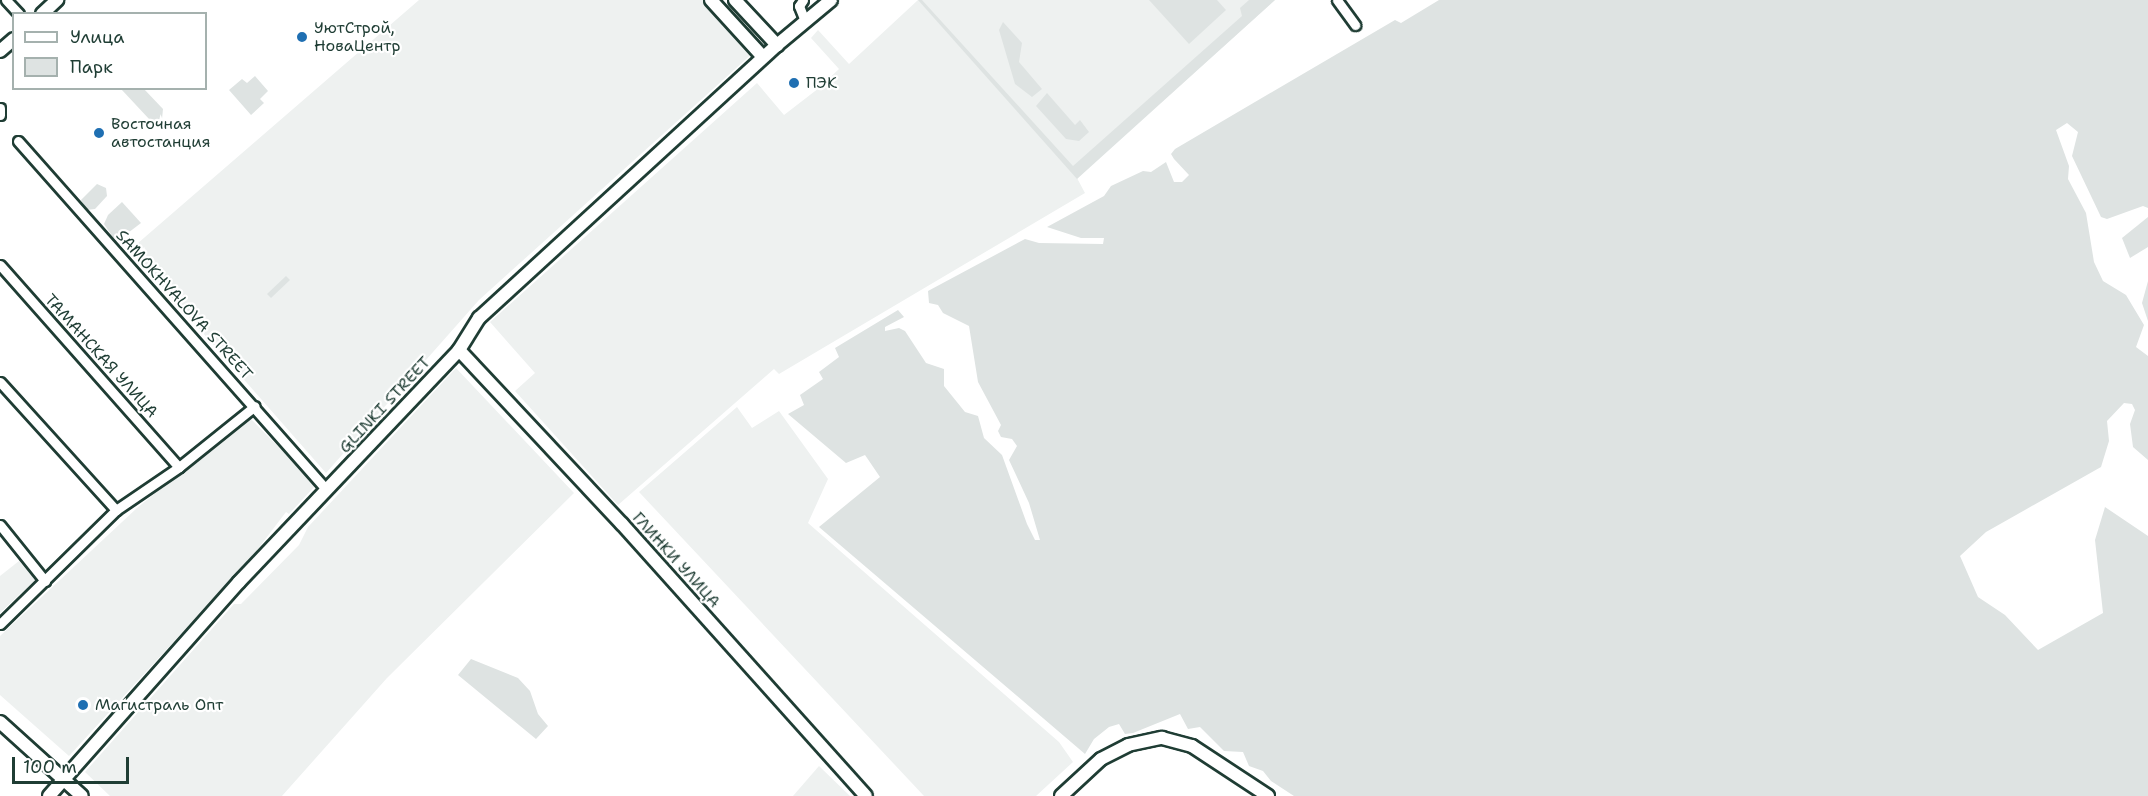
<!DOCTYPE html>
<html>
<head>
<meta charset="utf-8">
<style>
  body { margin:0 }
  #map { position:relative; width:2148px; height:796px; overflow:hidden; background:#fff; font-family:"Shantell Sans",sans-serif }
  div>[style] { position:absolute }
  .built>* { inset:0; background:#eef1f0 }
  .green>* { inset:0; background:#dee3e2 }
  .roads { filter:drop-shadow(2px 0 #1f3d34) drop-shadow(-2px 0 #1f3d34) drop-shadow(0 2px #1f3d34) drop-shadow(0 -2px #1f3d34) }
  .minor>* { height:9px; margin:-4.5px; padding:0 4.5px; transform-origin:4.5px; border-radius:4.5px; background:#fff }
  .major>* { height:12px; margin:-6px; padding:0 6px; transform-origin:6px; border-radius:6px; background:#fff }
  .dots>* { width:16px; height:16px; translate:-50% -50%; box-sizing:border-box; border:3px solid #fff; border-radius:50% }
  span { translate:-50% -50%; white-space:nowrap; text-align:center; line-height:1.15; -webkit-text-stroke:4.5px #fff; paint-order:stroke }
  .poi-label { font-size:16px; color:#1f3d34 }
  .left { translate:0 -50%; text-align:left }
  .street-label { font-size:16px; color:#1f3d34 }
  .legend { position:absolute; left:12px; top:12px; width:195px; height:78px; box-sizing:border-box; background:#fff; border:2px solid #a5b1ae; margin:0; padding:8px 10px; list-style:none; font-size:18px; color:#1f3d34 }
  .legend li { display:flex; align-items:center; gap:12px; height:30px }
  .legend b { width:30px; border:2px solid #a5b1ae }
  .scale { position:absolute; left:12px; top:757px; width:117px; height:27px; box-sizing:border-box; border:3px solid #1f3d34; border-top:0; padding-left:8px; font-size:18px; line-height:21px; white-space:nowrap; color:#1f3d34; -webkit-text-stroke:4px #fff; paint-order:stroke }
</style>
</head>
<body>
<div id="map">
  <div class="built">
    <i style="clip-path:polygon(419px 0,707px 0,754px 52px,479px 300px,326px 473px,130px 250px)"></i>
    <i style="clip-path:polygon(918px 0,1275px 0,1077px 178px,1085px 193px,779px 374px,774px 369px,618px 505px,515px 391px,535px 373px,490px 322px,757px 83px,784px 115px,819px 88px,839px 69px,811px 38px,818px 30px,849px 64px)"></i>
    <i style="clip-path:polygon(456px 368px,574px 493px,387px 678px,282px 796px,110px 796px,85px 772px,234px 604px,241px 604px,299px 545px,308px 527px)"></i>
    <i style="clip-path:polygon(737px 407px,752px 428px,779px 411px,828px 479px,808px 523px,1059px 742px,1073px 762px,1036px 796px,924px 796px,639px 492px)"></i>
    <i style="clip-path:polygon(249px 417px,316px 485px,289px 514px,286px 512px,254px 554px,69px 756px,0 695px,0 636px,137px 508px)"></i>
    <i style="clip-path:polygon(19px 561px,35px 580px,0 613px,0 576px)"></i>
    <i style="clip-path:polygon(819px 766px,850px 796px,793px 796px)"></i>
  </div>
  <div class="green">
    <i style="clip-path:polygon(918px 0,922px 0,1073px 166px,1242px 16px,1240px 8px,1249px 0,1275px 0,1077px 179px)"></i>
    <i style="clip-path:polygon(1149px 0,1217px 0,1226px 10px,1189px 44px)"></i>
    <i style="clip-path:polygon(1439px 0,2148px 0,2148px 208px,2143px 206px,2107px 219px,2101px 217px,2072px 156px,2078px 132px,2067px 123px,2056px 130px,2069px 166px,2068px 179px,2086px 213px,2094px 262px,2103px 281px,2126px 295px,2144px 325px,2136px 347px,2148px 356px,2148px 460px,2133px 447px,2130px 424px,2135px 410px,2132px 404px,2124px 403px,2107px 421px,2109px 441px,2101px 467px,1986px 532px,1960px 556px,1978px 597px,2005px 615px,2038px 650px,2103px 613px,2095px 540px,2105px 507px,2148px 536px,2148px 796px,1294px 796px,1271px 781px,1263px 771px,1249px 766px,1243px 752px,1224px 751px,1200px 727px,1188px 729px,1180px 714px,1133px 733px,1125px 734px,1119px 724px,1109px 727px,1094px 739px,1085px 754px,819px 527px,880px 477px,865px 455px,846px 463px,788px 414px,804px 405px,800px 395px,823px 379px,819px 372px,839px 357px,835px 348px,898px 310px,904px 317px,885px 327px,885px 331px,899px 328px,905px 331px,926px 363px,944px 369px,944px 386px,965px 412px,978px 416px,984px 438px,1002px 455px,1027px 524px,1035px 540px,1040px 540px,1029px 503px,1009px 460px,1017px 446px,1012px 439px,1001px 437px,998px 431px,1001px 425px,978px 382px,969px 326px,943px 313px,938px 305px,929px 303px,928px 291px,1025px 239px,1039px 243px,1103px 244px,1104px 238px,1081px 238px,1047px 227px,1104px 196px,1111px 186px,1143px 171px,1151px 172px,1166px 162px,1174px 182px,1182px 182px,1189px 175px,1174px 159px,1171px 154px,1175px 149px,1395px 20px,1401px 23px)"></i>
    <i style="clip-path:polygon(1003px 22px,1022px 43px,1019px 62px,1042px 89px,1032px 97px,1015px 84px,999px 30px)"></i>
    <i style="clip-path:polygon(255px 76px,268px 91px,260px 99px,264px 103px,251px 115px,229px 90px,242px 79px,247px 83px)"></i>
    <i style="clip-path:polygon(121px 89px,144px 89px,163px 109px,162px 119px,150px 120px)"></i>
    <i style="clip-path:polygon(1047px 93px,1075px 125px,1080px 120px,1089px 132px,1079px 141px,1066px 139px,1036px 106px)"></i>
    <i style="clip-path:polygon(97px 184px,106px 188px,107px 196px,95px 209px,86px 210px,81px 200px)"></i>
    <i style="clip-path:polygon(122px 202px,141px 223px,116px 242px,104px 224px,108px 215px)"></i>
    <i style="clip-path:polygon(2148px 217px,2148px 247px,2130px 258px,2122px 238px)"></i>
    <i style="clip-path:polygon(286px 276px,290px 280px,271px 298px,267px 294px)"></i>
    <i style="clip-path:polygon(2148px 281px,2148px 321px,2142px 303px)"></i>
    <i style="clip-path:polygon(471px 659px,518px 678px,530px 691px,538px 714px,548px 726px,536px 739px,458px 675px)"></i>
  </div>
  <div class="roads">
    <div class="minor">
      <i style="left:6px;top:0;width:19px;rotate:47deg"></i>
      <i style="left:803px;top:0;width:7px;rotate:124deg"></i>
      <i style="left:799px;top:6px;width:16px;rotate:68deg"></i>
      <i style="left:1337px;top:0;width:31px;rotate:54deg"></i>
      <i style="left:0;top:108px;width:7px;rotate:90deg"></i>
      <i style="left:18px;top:141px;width:466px;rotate:48.5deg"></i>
      <i style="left:0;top:265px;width:270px;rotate:48.5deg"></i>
      <i style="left:0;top:382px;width:173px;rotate:47.8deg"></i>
      <i style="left:0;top:525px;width:72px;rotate:51.2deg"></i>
      <i style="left:0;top:624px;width:163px;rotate:-44.5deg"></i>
      <i style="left:116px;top:510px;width:76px;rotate:-34.3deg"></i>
      <i style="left:179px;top:467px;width:97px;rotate:-38.8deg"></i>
    </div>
    <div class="major">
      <i style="left:711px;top:0;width:77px;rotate:47.6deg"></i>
      <i style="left:735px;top:0;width:62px;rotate:47deg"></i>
      <i style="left:42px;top:14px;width:21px;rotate:-43deg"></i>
      <i style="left:0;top:51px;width:18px;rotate:-41deg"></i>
      <i style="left:459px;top:350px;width:238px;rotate:46.9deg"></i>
      <i style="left:622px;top:524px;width:365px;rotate:48.1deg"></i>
      <i style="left:0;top:722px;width:110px;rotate:42.1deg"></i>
      <i style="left:49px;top:796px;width:286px;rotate:-48.4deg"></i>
      <i style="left:239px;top:582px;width:320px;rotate:-46.5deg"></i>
      <i style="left:459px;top:350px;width:38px;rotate:-58deg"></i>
      <i style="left:479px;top:318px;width:404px;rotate:-42.5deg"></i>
      <i style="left:777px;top:45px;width:70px;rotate:-39.8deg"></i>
      <i style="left:1061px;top:796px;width:54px;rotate:-42.8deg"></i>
      <i style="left:1101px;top:759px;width:30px;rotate:-27deg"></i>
      <i style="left:1128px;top:745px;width:35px;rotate:-12deg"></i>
      <i style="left:1162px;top:738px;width:31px;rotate:15deg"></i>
      <i style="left:1192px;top:746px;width:91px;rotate:33.3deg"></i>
    </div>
  </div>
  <div class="dots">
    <i style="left:302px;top:37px;background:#1f6fb2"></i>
    <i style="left:794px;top:83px;background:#1f6fb2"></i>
    <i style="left:99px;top:133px;background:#1f6fb2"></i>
    <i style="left:83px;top:705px;background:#1f6fb2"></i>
  </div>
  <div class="poi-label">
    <span class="left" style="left:314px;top:37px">УютСтрой,<br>НоваЦентр</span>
    <span class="left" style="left:806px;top:83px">ПЭК</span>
    <span class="left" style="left:111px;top:133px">Восточная<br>автостанция</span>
    <span class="left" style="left:95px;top:705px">Магистраль Опт</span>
  </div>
  <div class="street-label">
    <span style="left:184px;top:305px;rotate:48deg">SAMOKHVALOVA STREET</span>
    <span style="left:101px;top:356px;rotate:48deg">ТАМАНСКАЯ УЛИЦА</span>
    <span style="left:385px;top:405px;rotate:-47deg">GLINKI STREET</span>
    <span style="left:676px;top:560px;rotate:48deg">ГЛИНКИ УЛИЦА</span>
  </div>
  <ul class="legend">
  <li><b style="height:8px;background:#fff"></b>Улица</li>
  <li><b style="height:16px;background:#dee3e2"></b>Парк</li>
  </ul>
  <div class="scale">100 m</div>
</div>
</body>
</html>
